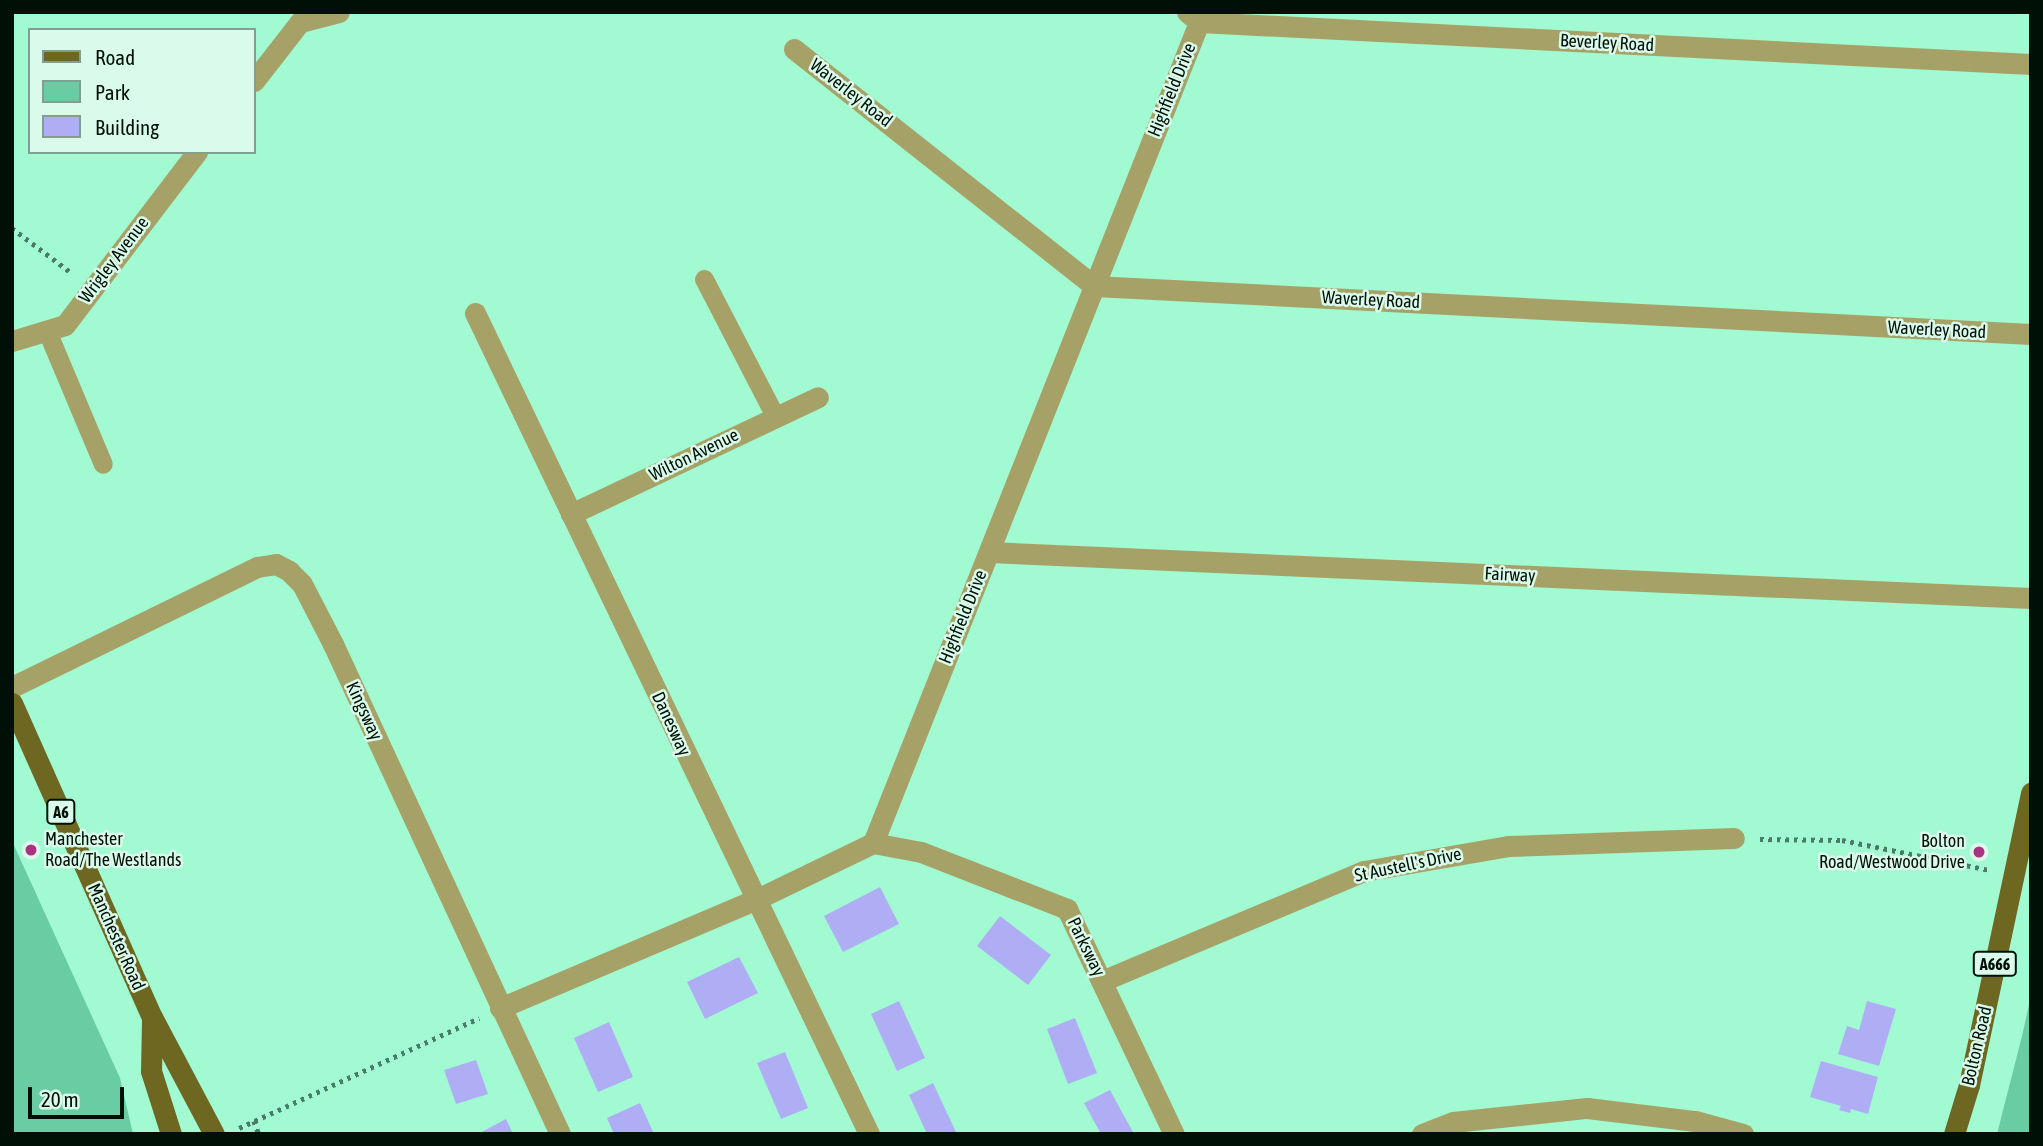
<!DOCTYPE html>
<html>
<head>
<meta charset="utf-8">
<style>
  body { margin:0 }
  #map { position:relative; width:2043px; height:1146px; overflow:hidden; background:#a2fad3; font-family:"Asap Condensed",sans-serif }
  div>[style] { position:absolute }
  .green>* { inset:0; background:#69cca3 }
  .building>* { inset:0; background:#afaef5 }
  .path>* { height:4.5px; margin-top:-2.25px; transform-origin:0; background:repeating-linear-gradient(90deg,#4a7c65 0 3.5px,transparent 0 8.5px) }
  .lane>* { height:19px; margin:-9.5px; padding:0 9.5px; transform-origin:9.5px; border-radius:9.5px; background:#a6a267 }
  .street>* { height:21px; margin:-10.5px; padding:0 10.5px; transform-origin:10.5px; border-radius:10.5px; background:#a6a267 }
  .primary>* { height:21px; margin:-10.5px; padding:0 10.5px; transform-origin:10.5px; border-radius:10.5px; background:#6d6722 }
  .dots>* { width:19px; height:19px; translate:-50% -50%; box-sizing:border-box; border:4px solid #dafbeb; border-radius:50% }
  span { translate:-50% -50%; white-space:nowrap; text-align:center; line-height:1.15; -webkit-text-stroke:5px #dafbeb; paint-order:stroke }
  .shield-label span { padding:2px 5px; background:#dafbeb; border:2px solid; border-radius:5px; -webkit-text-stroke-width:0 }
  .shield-label { font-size:16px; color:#001007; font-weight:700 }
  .street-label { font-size:18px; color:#001007 }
  .poi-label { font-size:18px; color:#001007 }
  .left { translate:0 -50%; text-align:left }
  .right { translate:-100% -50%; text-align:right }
  .frame { position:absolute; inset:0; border:14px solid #001007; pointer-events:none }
  .legend { position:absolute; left:28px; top:28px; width:228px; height:126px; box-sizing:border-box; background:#dafbeb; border:2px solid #839d90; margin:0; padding:9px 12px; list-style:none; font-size:21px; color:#001007 }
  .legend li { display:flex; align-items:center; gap:14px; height:35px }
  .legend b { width:35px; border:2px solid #839d90 }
  .scale { position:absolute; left:28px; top:1087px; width:96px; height:32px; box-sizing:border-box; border:4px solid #001007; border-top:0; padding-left:9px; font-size:21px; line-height:24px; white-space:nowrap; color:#001007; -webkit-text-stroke:5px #dafbeb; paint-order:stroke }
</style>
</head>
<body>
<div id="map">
  <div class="green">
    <i style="clip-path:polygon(12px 841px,120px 1078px,133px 1134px,12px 1134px)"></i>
    <i style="clip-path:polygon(2031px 996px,2031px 1134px,1997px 1134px,2022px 1036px)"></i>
  </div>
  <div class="building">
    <i style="clip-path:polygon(880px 887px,899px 924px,843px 952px,824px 916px)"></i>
    <i style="clip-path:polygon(1000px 916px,1051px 955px,1028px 985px,977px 946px)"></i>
    <i style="clip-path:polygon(739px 957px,758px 993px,705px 1019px,687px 982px)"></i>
    <i style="clip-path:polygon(899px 1001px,925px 1058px,897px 1071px,871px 1014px)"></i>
    <i style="clip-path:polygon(1867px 1001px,1896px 1009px,1879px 1066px,1838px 1054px,1847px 1026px,1859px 1030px)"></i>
    <i style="clip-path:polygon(1075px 1018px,1097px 1073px,1068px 1084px,1047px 1029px)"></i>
    <i style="clip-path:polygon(609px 1022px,633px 1077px,598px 1092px,574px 1038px)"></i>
    <i style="clip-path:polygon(785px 1052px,808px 1108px,781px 1119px,757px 1063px)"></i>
    <i style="clip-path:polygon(476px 1060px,488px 1094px,456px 1104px,444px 1070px)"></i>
    <i style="clip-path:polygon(1821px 1061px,1878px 1077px,1868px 1114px,1851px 1109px,1850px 1113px,1839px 1110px,1841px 1106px,1810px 1097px)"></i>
    <i style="clip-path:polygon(933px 1083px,957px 1134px,927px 1134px,909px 1095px)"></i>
    <i style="clip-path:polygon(1110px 1090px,1134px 1134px,1101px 1134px,1084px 1103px)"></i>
    <i style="clip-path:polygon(640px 1103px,654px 1134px,614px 1134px,607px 1118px)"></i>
    <i style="clip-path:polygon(506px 1119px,513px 1134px,478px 1134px)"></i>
  </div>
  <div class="path">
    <i style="left:12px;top:228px;width:76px;rotate:37deg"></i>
    <i style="left:1760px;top:839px;width:82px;rotate:0.7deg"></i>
    <i style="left:1842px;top:840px;width:150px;rotate:11.5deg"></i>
    <i style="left:254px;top:1121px;width:14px;rotate:69deg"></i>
    <i style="left:239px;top:1128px;width:264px;rotate:-24.6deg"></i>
  </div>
  <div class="lane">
    <i style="left:704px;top:279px;width:154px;rotate:62.6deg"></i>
    <i style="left:47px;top:331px;width:144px;rotate:67.2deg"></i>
  </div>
  <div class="street">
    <i style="left:1187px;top:12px;width:16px;rotate:40deg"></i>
    <i style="left:1199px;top:22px;width:833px;rotate:2.89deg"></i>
    <i style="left:794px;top:49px;width:382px;rotate:38.3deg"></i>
    <i style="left:1094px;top:286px;width:938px;rotate:2.93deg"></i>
    <i style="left:254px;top:81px;width:75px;rotate:-52.1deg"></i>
    <i style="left:300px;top:22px;width:40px;rotate:-14.4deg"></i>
    <i style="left:475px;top:313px;width:911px;rotate:64.36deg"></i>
    <i style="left:12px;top:341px;width:55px;rotate:-16.8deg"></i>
    <i style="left:65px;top:325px;width:218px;rotate:-52.7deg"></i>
    <i style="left:571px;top:514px;width:273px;rotate:-25.3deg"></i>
    <i style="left:989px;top:552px;width:1043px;rotate:2.53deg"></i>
    <i style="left:12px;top:687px;width:273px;rotate:-26.1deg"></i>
    <i style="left:257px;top:567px;width:19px;rotate:-9deg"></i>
    <i style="left:276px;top:564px;width:15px;rotate:28deg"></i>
    <i style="left:289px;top:571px;width:18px;rotate:45deg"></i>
    <i style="left:302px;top:584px;width:68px;rotate:62.7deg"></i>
    <i style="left:333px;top:644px;width:540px;rotate:65.14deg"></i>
    <i style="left:873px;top:843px;width:49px;rotate:10.6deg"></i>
    <i style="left:921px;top:852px;width:157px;rotate:21.3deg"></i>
    <i style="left:1067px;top:909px;width:249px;rotate:64.6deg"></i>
    <i style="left:1102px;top:981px;width:284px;rotate:-22.8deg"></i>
    <i style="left:1364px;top:871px;width:146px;rotate:-9.8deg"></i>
    <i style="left:1508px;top:846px;width:226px;rotate:-2deg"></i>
    <i style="left:500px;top:1008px;width:277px;rotate:-23deg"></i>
    <i style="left:755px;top:900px;width:131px;rotate:-25.8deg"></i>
    <i style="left:873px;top:843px;width:894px;rotate:-68.34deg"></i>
    <i style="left:1422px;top:1134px;width:33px;rotate:-21deg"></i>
    <i style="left:1453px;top:1122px;width:135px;rotate:-6deg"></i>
    <i style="left:1587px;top:1108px;width:109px;rotate:6.9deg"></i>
    <i style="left:1695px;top:1121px;width:50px;rotate:15.2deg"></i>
  </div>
  <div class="primary">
    <i style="left:12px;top:703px;width:344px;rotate:66deg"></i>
    <i style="left:152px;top:1017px;width:132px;rotate:62.1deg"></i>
    <i style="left:152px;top:1020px;width:51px;rotate:91.1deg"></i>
    <i style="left:151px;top:1071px;width:66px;rotate:72.4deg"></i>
    <i style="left:1954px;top:1134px;width:51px;rotate:-73deg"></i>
    <i style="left:1969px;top:1085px;width:299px;rotate:-78deg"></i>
  </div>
  <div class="dots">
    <i style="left:31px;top:850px;background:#ad3183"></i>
    <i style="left:1979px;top:852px;background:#ad3183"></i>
  </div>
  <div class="shield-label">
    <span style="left:61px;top:812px">A6</span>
    <span style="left:1995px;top:964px">A666</span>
  </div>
  <div class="street-label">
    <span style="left:1607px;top:43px;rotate:3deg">Beverley Road</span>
    <span style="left:1172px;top:90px;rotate:-68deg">Highfield Drive</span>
    <span style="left:851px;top:93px;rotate:38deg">Waverley Road</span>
    <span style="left:114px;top:260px;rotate:-53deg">Wrigley Avenue</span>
    <span style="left:1371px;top:300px;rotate:3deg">Waverley Road</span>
    <span style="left:1937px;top:330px;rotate:3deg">Waverley Road</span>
    <span style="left:694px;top:455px;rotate:-26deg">Wilton Avenue</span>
    <span style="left:1510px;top:575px;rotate:3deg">Fairway</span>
    <span style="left:963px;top:617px;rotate:-68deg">Highfield Drive</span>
    <span style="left:364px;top:711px;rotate:65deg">Kingsway</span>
    <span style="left:671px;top:724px;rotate:65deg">Danesway</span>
    <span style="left:1408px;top:865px;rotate:-12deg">St Austell's Drive</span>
    <span style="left:116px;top:937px;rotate:66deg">Manchester Road</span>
    <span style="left:1086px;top:947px;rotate:64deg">Parksway</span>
    <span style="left:1977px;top:1046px;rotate:-77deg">Bolton Road</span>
  </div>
  <div class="poi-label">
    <span class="left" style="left:45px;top:850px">Manchester<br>Road/The Westlands</span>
    <span class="right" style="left:1965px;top:852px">Bolton<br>Road/Westwood Drive</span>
  </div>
  <div class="frame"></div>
  <ul class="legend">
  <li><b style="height:9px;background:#6d6722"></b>Road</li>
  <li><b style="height:19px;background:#69cca3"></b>Park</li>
  <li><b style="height:19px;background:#afaef5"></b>Building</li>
  </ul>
  <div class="scale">20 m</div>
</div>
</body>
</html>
